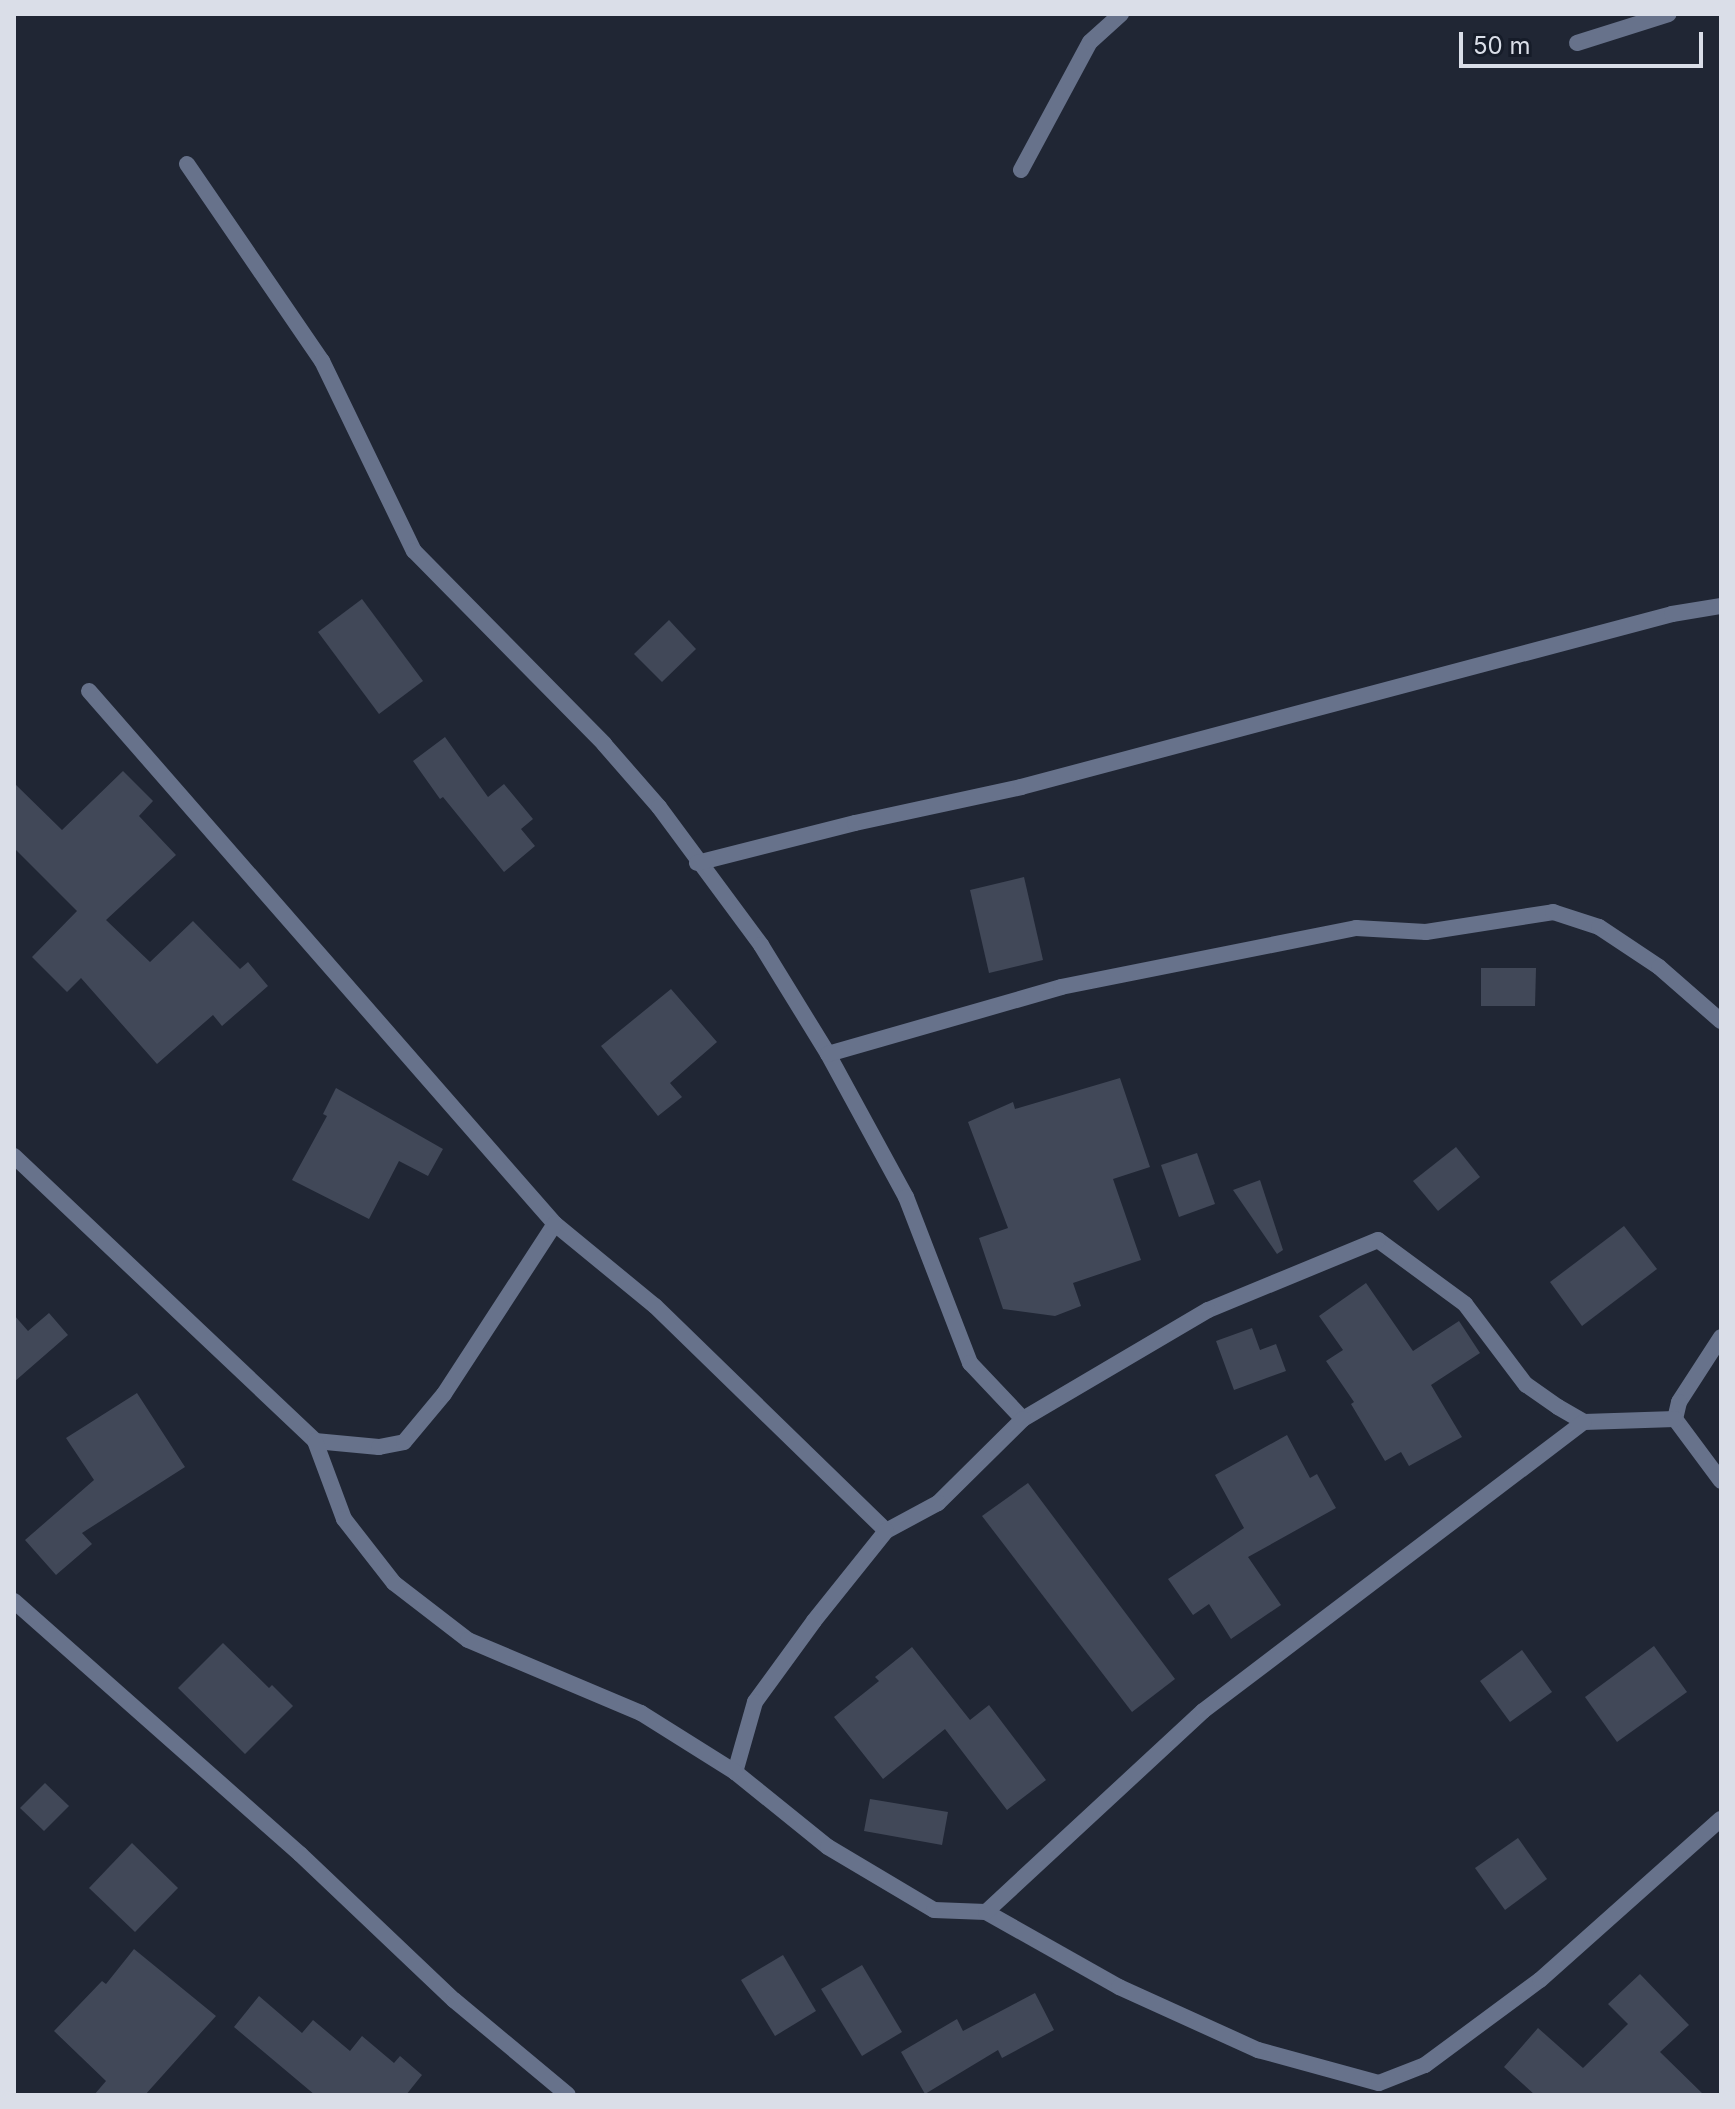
<!DOCTYPE html>
<html>
<head>
<meta charset="utf-8">
<style>
  body { margin:0 }
  #map { position:relative; width:1735px; height:2109px; overflow:hidden; background:#202634; font-family:Inter,sans-serif }
  div>[style] { position:absolute }
  .building>* { inset:0; background:#414858 }
  .minor>* { height:16px; margin:-8px; padding:0 8px; transform-origin:8px; border-radius:8px; background:#67728b }
  span { translate:-50% -50%; white-space:nowrap; text-align:center; line-height:1.15; -webkit-text-stroke:6px #161c29; paint-order:stroke }
  .frame { position:absolute; inset:0; border:16px solid #dadee8; pointer-events:none }
  .scale { position:absolute; left:1459px; top:32px; width:244px; height:36px; box-sizing:border-box; border:4px solid #dadee8; border-top:0; padding-left:10px; font-size:24px; line-height:28px; white-space:nowrap; color:#dadee8; -webkit-text-stroke:6px #161c29; paint-order:stroke }
</style>
</head>
<body>
<div id="map">
  <div class="building">
    <i style="clip-path:polygon(362px 599px,423px 681px,379px 714px,318px 632px)"></i>
    <i style="clip-path:polygon(669px 620px,696px 649px,662px 682px,634px 654px)"></i>
    <i style="clip-path:polygon(445px 737px,488px 797px,504px 784px,533px 819px,521px 829px,535px 846px,504px 872px,443px 797px,440px 799px,413px 761px)"></i>
    <i style="clip-path:polygon(123px 771px,153px 801px,139px 816px,176px 855px,106px 920px,150px 962px,193px 921px,240px 969px,248px 962px,268px 986px,222px 1026px,213px 1015px,157px 1064px,81px 978px,67px 992px,32px 957px,77px 911px,14px 848px,14px 783px,62px 830px)"></i>
    <i style="clip-path:polygon(1024px 877px,1043px 960px,989px 973px,970px 890px)"></i>
    <i style="clip-path:polygon(1481px 968px,1536px 968px,1535px 1006px,1481px 1006px)"></i>
    <i style="clip-path:polygon(671px 989px,717px 1042px,670px 1083px,682px 1097px,658px 1116px,601px 1046px)"></i>
    <i style="clip-path:polygon(1120px 1078px,1150px 1167px,1113px 1179px,1141px 1260px,1073px 1283px,1081px 1306px,1055px 1316px,1003px 1309px,979px 1238px,1008px 1228px,968px 1122px,1013px 1102px,1015px 1109px)"></i>
    <i style="clip-path:polygon(336px 1088px,443px 1149px,428px 1176px,399px 1161px,369px 1219px,292px 1180px,327px 1116px,323px 1114px)"></i>
    <i style="clip-path:polygon(1456px 1147px,1480px 1177px,1438px 1211px,1413px 1181px)"></i>
    <i style="clip-path:polygon(1197px 1153px,1215px 1204px,1179px 1217px,1161px 1165px)"></i>
    <i style="clip-path:polygon(1260px 1180px,1283px 1250px,1277px 1254px,1233px 1190px)"></i>
    <i style="clip-path:polygon(1624px 1226px,1657px 1269px,1582px 1326px,1550px 1282px)"></i>
    <i style="clip-path:polygon(1366px 1283px,1413px 1351px,1459px 1321px,1480px 1353px,1431px 1385px,1462px 1437px,1409px 1466px,1401px 1452px,1385px 1461px,1351px 1404px,1354px 1402px,1326px 1361px,1343px 1350px,1319px 1316px)"></i>
    <i style="clip-path:polygon(49px 1313px,68px 1335px,14px 1382px,14px 1315px,28px 1331px)"></i>
    <i style="clip-path:polygon(1252px 1328px,1260px 1350px,1276px 1344px,1286px 1371px,1234px 1390px,1216px 1341px)"></i>
    <i style="clip-path:polygon(137px 1393px,185px 1467px,82px 1533px,92px 1544px,56px 1575px,25px 1540px,94px 1480px,66px 1438px)"></i>
    <i style="clip-path:polygon(1287px 1435px,1310px 1478px,1317px 1474px,1336px 1508px,1248px 1557px,1281px 1605px,1231px 1639px,1209px 1604px,1193px 1615px,1168px 1579px,1244px 1528px,1215px 1475px)"></i>
    <i style="clip-path:polygon(1028px 1483px,1175px 1679px,1132px 1712px,982px 1516px)"></i>
    <i style="clip-path:polygon(223px 1643px,269px 1688px,272px 1685px,293px 1706px,245px 1754px,178px 1688px)"></i>
    <i style="clip-path:polygon(1654px 1646px,1687px 1692px,1617px 1742px,1585px 1697px)"></i>
    <i style="clip-path:polygon(912px 1647px,970px 1720px,989px 1705px,1046px 1780px,1007px 1810px,945px 1729px,883px 1779px,834px 1717px,879px 1681px,875px 1677px)"></i>
    <i style="clip-path:polygon(1522px 1650px,1552px 1692px,1510px 1722px,1480px 1681px)"></i>
    <i style="clip-path:polygon(45px 1783px,69px 1806px,44px 1831px,20px 1808px)"></i>
    <i style="clip-path:polygon(870px 1799px,948px 1812px,942px 1845px,864px 1831px)"></i>
    <i style="clip-path:polygon(1518px 1838px,1547px 1879px,1505px 1910px,1475px 1868px)"></i>
    <i style="clip-path:polygon(132px 1843px,178px 1888px,135px 1932px,89px 1888px)"></i>
    <i style="clip-path:polygon(134px 1949px,216px 2016px,145px 2095px,94px 2095px,106px 2081px,54px 2031px,102px 1981px,106px 1984px)"></i>
    <i style="clip-path:polygon(783px 1955px,816px 2011px,775px 2036px,741px 1980px)"></i>
    <i style="clip-path:polygon(862px 1965px,902px 2032px,862px 2056px,821px 1989px)"></i>
    <i style="clip-path:polygon(1640px 1974px,1689px 2025px,1660px 2052px,1704px 2095px,1535px 2095px,1504px 2067px,1538px 2028px,1583px 2068px,1628px 2024px,1608px 2004px)"></i>
    <i style="clip-path:polygon(1035px 1993px,1054px 2030px,1002px 2058px,998px 2050px,925px 2094px,901px 2052px,957px 2019px,963px 2031px)"></i>
    <i style="clip-path:polygon(259px 1996px,302px 2033px,313px 2020px,350px 2051px,362px 2036px,394px 2063px,400px 2056px,422px 2075px,406px 2095px,315px 2095px,234px 2027px)"></i>
  </div>
  <div class="minor">
    <i style="left:1577px;top:43px;width:96px;rotate:-17.5deg"></i>
    <i style="left:187px;top:164px;width:239px;rotate:55.6deg"></i>
    <i style="left:322px;top:361px;width:211px;rotate:64.2deg"></i>
    <i style="left:414px;top:551px;width:271px;rotate:45.4deg"></i>
    <i style="left:604px;top:744px;width:84px;rotate:48.9deg"></i>
    <i style="left:659px;top:807px;width:172px;rotate:53.5deg"></i>
    <i style="left:761px;top:945px;width:128px;rotate:58.4deg"></i>
    <i style="left:828px;top:1054px;width:163px;rotate:61.4deg"></i>
    <i style="left:906px;top:1197px;width:178px;rotate:68.9deg"></i>
    <i style="left:970px;top:1363px;width:77px;rotate:46.6deg"></i>
    <i style="left:1021px;top:170px;width:145px;rotate:-61.7deg"></i>
    <i style="left:1090px;top:42px;width:42px;rotate:-42.1deg"></i>
    <i style="left:89px;top:691px;width:708px;rotate:48.84deg"></i>
    <i style="left:555px;top:1224px;width:129px;rotate:39.4deg"></i>
    <i style="left:655px;top:1306px;width:322px;rotate:44.2deg"></i>
    <i style="left:697px;top:863px;width:163px;rotate:-14.2deg"></i>
    <i style="left:855px;top:823px;width:170px;rotate:-12.2deg"></i>
    <i style="left:1021px;top:787px;width:674px;rotate:-14.88deg"></i>
    <i style="left:1672px;top:614px;width:50px;rotate:-9.3deg"></i>
    <i style="left:828px;top:1054px;width:242px;rotate:-16deg"></i>
    <i style="left:1061px;top:987px;width:301px;rotate:-11.3deg"></i>
    <i style="left:1356px;top:928px;width:70px;rotate:3.3deg"></i>
    <i style="left:1426px;top:932px;width:129px;rotate:-8.9deg"></i>
    <i style="left:1553px;top:912px;width:48px;rotate:18.1deg"></i>
    <i style="left:1599px;top:927px;width:72px;rotate:33.7deg"></i>
    <i style="left:1659px;top:967px;width:82px;rotate:41.1deg"></i>
    <i style="left:14px;top:1156px;width:415px;rotate:43.4deg"></i>
    <i style="left:315px;top:1441px;width:64px;rotate:5.4deg"></i>
    <i style="left:379px;top:1447px;width:25px;rotate:-11deg"></i>
    <i style="left:404px;top:1442px;width:62px;rotate:-50.2deg"></i>
    <i style="left:444px;top:1394px;width:203px;rotate:-56.9deg"></i>
    <i style="left:1721px;top:1337px;width:77px;rotate:122.9deg"></i>
    <i style="left:1679px;top:1402px;width:17px;rotate:103deg"></i>
    <i style="left:1675px;top:1419px;width:77px;rotate:53.4deg"></i>
    <i style="left:1675px;top:1419px;width:91px;rotate:178.1deg"></i>
    <i style="left:1584px;top:1422px;width:30px;rotate:-150deg"></i>
    <i style="left:1558px;top:1407px;width:39px;rotate:-145deg"></i>
    <i style="left:1526px;top:1385px;width:101px;rotate:-127deg"></i>
    <i style="left:1465px;top:1304px;width:108px;rotate:-143.7deg"></i>
    <i style="left:1378px;top:1240px;width:184px;rotate:157.6deg"></i>
    <i style="left:1208px;top:1310px;width:215px;rotate:149.5deg"></i>
    <i style="left:1023px;top:1419px;width:120px;rotate:135.3deg"></i>
    <i style="left:938px;top:1503px;width:59px;rotate:151.7deg"></i>
    <i style="left:886px;top:1531px;width:115px;rotate:128.7deg"></i>
    <i style="left:814px;top:1621px;width:100px;rotate:126.1deg"></i>
    <i style="left:755px;top:1702px;width:73px;rotate:105.9deg"></i>
    <i style="left:735px;top:1772px;width:119px;rotate:38.9deg"></i>
    <i style="left:828px;top:1847px;width:123px;rotate:30.7deg"></i>
    <i style="left:934px;top:1910px;width:52px;rotate:2.2deg"></i>
    <i style="left:986px;top:1912px;width:153px;rotate:29.4deg"></i>
    <i style="left:1119px;top:1987px;width:153px;rotate:24.4deg"></i>
    <i style="left:1258px;top:2050px;width:125px;rotate:15.3deg"></i>
    <i style="left:1379px;top:2083px;width:49px;rotate:-21.4deg"></i>
    <i style="left:1425px;top:2065px;width:143px;rotate:-36.5deg"></i>
    <i style="left:1540px;top:1980px;width:242px;rotate:-41.7deg"></i>
    <i style="left:315px;top:1441px;width:83px;rotate:69.6deg"></i>
    <i style="left:344px;top:1519px;width:81px;rotate:52deg"></i>
    <i style="left:394px;top:1583px;width:93px;rotate:37.6deg"></i>
    <i style="left:468px;top:1640px;width:188px;rotate:22.9deg"></i>
    <i style="left:641px;top:1713px;width:111px;rotate:32.1deg"></i>
    <i style="left:14px;top:1601px;width:382px;rotate:41.5deg"></i>
    <i style="left:300px;top:1854px;width:212px;rotate:43.5deg"></i>
    <i style="left:454px;top:2000px;width:148px;rotate:39.8deg"></i>
    <i style="left:986px;top:1912px;width:296px;rotate:-42.8deg"></i>
    <i style="left:1203px;top:1711px;width:478px;rotate:-37.2deg"></i>
  </div>
  <div class="frame"></div>
  <div class="scale">50 m</div>
</div>
</body>
</html>
